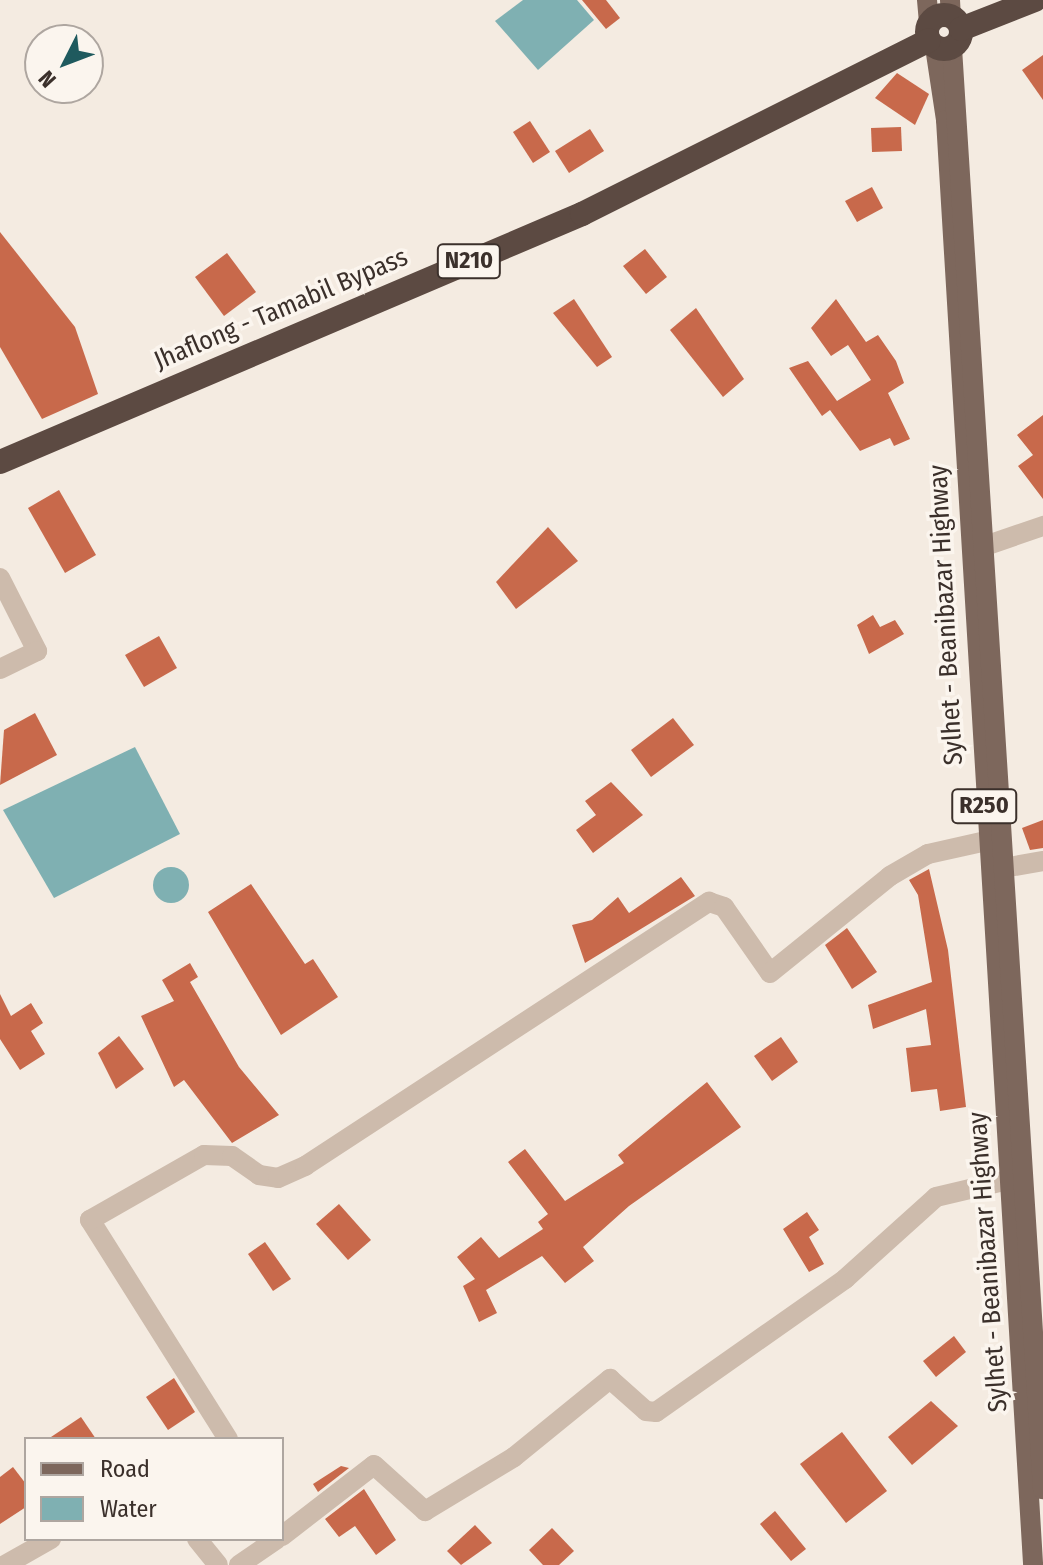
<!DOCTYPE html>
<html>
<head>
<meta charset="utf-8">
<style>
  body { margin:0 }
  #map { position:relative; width:1043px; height:1565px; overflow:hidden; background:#f4ebe1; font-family:"Fira Sans Condensed",sans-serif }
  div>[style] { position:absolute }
  .water>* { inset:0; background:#7fb0b2 }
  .round { border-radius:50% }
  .building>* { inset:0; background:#c8694b }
  .minor>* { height:20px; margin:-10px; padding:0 10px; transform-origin:10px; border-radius:10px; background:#cdbbac }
  .major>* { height:20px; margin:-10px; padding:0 10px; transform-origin:10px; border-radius:10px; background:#7d675c }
  .highway>* { height:24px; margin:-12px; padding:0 12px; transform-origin:12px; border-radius:12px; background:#5c4a42 }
  .highway>.ring { margin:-12px; padding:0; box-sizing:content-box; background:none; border:24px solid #5c4a42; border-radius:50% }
  span { translate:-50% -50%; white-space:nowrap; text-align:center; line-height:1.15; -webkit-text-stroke:7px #fbf5ee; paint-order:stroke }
  .shield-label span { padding:2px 6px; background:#fbf5ee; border:2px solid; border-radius:6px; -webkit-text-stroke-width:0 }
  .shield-label { font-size:24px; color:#3b302b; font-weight:700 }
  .street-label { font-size:26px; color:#3b302b }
  .legend { position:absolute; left:24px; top:1437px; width:260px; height:104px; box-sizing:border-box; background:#fbf5ee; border:2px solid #aea6a0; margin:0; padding:10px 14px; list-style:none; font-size:24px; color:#3b302b }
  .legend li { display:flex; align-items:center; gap:16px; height:40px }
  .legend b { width:40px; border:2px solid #aea6a0 }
  .north { position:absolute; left:24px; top:24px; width:80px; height:80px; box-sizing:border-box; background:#fbf5ee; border:2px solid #aea6a0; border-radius:50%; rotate:228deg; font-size:22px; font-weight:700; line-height:32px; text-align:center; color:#3b302b }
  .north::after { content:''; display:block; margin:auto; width:28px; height:36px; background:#1f5a5e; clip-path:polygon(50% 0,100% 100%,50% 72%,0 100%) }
</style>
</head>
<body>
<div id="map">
  <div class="water">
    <i style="clip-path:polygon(523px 0,577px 0,594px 20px,538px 70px,495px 21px)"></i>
    <i style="clip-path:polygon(135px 747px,180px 834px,54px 898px,3px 810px)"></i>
    <i class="round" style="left:153px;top:867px;width:36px;height:36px"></i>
  </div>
  <div class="building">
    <i style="clip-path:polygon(582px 0,606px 0,620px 18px,606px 29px)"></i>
    <i style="clip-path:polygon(1043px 55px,1043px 100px,1022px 70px)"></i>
    <i style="clip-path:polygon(897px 73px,929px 94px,915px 125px,875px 98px)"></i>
    <i style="clip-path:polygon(530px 121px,550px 152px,533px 163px,513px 132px)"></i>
    <i style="clip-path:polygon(901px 127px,902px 151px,872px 152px,871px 128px)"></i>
    <i style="clip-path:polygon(590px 129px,604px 151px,569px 173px,555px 151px)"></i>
    <i style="clip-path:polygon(872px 187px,883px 208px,857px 222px,845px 201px)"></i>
    <i style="clip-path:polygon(0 232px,75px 327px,98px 394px,42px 419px,0 347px)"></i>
    <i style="clip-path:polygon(645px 249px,667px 277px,646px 294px,623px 266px)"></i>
    <i style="clip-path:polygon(227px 253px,256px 292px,224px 316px,195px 277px)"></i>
    <i style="clip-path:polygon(574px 299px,612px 357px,597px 367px,553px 313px)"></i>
    <i style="clip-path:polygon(836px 299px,866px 342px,878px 335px,896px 361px,904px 383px,888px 393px,910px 439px,894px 446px,890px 438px,860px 451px,830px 410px,822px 416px,789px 368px,808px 361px,837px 401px,871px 380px,848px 345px,831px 356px,811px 328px)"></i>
    <i style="clip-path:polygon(696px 308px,744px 379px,723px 397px,670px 330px)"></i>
    <i style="clip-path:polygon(1043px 415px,1043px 499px,1018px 466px,1033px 455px,1017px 435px)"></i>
    <i style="clip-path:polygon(59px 490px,96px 555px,65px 573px,28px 508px)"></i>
    <i style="clip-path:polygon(548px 527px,578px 561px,516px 609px,496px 582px)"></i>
    <i style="clip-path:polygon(873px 615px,880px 627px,895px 620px,904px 634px,869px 654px,857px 625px)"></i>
    <i style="clip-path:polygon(159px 636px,177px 668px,144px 687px,125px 655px)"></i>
    <i style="clip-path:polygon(35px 713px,57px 755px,0 785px,4px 730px)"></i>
    <i style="clip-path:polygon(673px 718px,694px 745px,651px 777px,631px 750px)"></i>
    <i style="clip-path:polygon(611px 782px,643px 815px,593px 853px,576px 830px,596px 815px,585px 801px)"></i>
    <i style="clip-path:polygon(1043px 820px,1043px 848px,1030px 850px,1022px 828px)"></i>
    <i style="clip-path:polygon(929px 869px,948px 950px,966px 1107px,940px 1111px,937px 1089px,911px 1092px,906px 1048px,931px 1045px,926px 1009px,873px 1029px,868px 1005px,932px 982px,918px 895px,909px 880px)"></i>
    <i style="clip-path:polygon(681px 877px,695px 896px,585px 963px,572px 925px,592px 920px,618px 897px,629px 913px)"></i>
    <i style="clip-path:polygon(251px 884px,305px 964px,313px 959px,338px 997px,281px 1035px,208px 912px)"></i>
    <i style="clip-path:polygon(847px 928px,877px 972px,852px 989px,825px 945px)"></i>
    <i style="clip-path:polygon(190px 963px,198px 977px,190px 982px,239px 1067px,279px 1115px,232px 1143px,184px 1080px,174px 1087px,141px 1016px,174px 1001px,162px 980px)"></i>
    <i style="clip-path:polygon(0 994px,11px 1016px,31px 1003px,43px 1023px,31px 1031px,45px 1054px,20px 1070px,0 1039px)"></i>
    <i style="clip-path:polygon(119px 1036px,144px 1069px,116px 1089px,98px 1053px)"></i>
    <i style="clip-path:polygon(781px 1037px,798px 1062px,772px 1081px,754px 1056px)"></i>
    <i style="clip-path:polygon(707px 1082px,741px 1127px,629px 1206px,583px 1247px,594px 1261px,565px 1283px,542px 1256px,486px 1290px,497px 1313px,479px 1322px,463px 1286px,475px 1279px,457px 1257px,481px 1237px,499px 1258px,543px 1229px,538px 1222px,548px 1214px,508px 1162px,525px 1149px,565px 1201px,624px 1163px,618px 1155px)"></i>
    <i style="clip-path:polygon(339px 1204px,371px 1240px,348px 1260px,316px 1224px)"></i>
    <i style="clip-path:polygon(807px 1212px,819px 1230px,809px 1237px,824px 1264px,809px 1272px,783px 1229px)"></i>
    <i style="clip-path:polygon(265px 1242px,291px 1279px,273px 1291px,248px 1254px)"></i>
    <i style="clip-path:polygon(954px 1336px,966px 1352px,936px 1377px,923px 1361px)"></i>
    <i style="clip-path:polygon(174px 1378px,195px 1412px,168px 1430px,146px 1397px)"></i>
    <i style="clip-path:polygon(931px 1401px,958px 1426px,912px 1465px,888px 1437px)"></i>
    <i style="clip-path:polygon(81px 1417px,96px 1439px,48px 1439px)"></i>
    <i style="clip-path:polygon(842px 1432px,887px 1491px,846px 1523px,800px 1464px)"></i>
    <i style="clip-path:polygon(341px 1466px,349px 1468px,318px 1492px,313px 1484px)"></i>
    <i style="clip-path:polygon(13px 1467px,26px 1484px,26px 1507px,0 1524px,0 1477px)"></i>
    <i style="clip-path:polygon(364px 1489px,396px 1540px,376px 1555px,355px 1526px,339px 1537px,325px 1519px)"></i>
    <i style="clip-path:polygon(775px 1511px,806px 1549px,791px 1561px,760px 1524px)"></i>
    <i style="clip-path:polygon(475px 1525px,492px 1543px,461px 1565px,447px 1551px)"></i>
    <i style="clip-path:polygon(552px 1528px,574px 1551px,559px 1565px,543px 1565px,529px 1550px)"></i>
  </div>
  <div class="minor">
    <i style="left:982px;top:547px;width:65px;rotate:-19deg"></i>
    <i style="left:0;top:578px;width:82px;rotate:63.1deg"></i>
    <i style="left:37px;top:651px;width:41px;rotate:154.1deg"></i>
    <i style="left:1003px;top:868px;width:41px;rotate:-9.9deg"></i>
    <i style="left:228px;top:1439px;width:259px;rotate:-122.2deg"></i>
    <i style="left:90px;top:1220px;width:131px;rotate:-29.7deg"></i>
    <i style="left:204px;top:1155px;width:28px;rotate:2deg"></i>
    <i style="left:232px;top:1156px;width:33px;rotate:35deg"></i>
    <i style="left:259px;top:1175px;width:19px;rotate:9deg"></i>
    <i style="left:278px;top:1178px;width:30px;rotate:-24deg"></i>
    <i style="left:305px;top:1166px;width:483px;rotate:-33.2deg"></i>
    <i style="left:709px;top:902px;width:16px;rotate:18deg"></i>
    <i style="left:724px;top:907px;width:80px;rotate:55.1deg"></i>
    <i style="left:770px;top:973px;width:154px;rotate:-38.9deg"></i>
    <i style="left:890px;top:876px;width:44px;rotate:-30.1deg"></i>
    <i style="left:928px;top:854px;width:59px;rotate:-12.6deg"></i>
    <i style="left:282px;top:1536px;width:116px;rotate:-37.7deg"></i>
    <i style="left:374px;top:1465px;width:69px;rotate:42deg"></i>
    <i style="left:425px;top:1511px;width:104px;rotate:-31.2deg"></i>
    <i style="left:514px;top:1457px;width:124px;rotate:-39.1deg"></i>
    <i style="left:610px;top:1379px;width:48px;rotate:41.6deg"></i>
    <i style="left:646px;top:1411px;width:10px;rotate:6deg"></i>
    <i style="left:656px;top:1412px;width:231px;rotate:-35.1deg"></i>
    <i style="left:845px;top:1279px;width:122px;rotate:-42deg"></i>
    <i style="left:936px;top:1197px;width:74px;rotate:-13.3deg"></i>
    <i style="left:197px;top:1539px;width:33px;rotate:51deg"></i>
    <i style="left:5px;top:1565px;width:53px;rotate:-29.5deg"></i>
    <i style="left:239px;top:1565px;width:46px;rotate:-34.4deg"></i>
  </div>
  <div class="major">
    <i style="left:927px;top:0;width:24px;rotate:85deg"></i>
    <i style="left:950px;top:0;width:17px;rotate:87deg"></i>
    <i style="left:935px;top:47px;width:74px;rotate:81.4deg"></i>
    <i style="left:946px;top:120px;width:1448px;rotate:86.55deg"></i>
    <i style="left:952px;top:48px;width:1444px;rotate:86.39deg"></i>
  </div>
  <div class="highway">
    <i class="ring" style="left:927px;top:15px;width:10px;height:10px"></i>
    <i style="left:961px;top:29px;width:79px;rotate:-21.4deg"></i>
    <i style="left:0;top:462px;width:633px;rotate:-23.08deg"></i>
    <i style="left:582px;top:214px;width:388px;rotate:-26.6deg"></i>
  </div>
  <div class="shield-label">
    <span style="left:469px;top:261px">N210</span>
    <span style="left:984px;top:806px">R250</span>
  </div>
  <div class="street-label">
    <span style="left:281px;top:309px;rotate:-23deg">Jhaflong - Tamabil Bypass</span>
    <span style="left:946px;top:615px;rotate:-93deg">Sylhet - Beanibazar Highway</span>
    <span style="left:988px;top:1262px;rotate:-94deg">Sylhet - Beanibazar Highway</span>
  </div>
  <ul class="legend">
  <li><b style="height:10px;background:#7d675c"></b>Road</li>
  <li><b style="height:22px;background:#7fb0b2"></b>Water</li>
  </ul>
  <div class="north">N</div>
</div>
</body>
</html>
